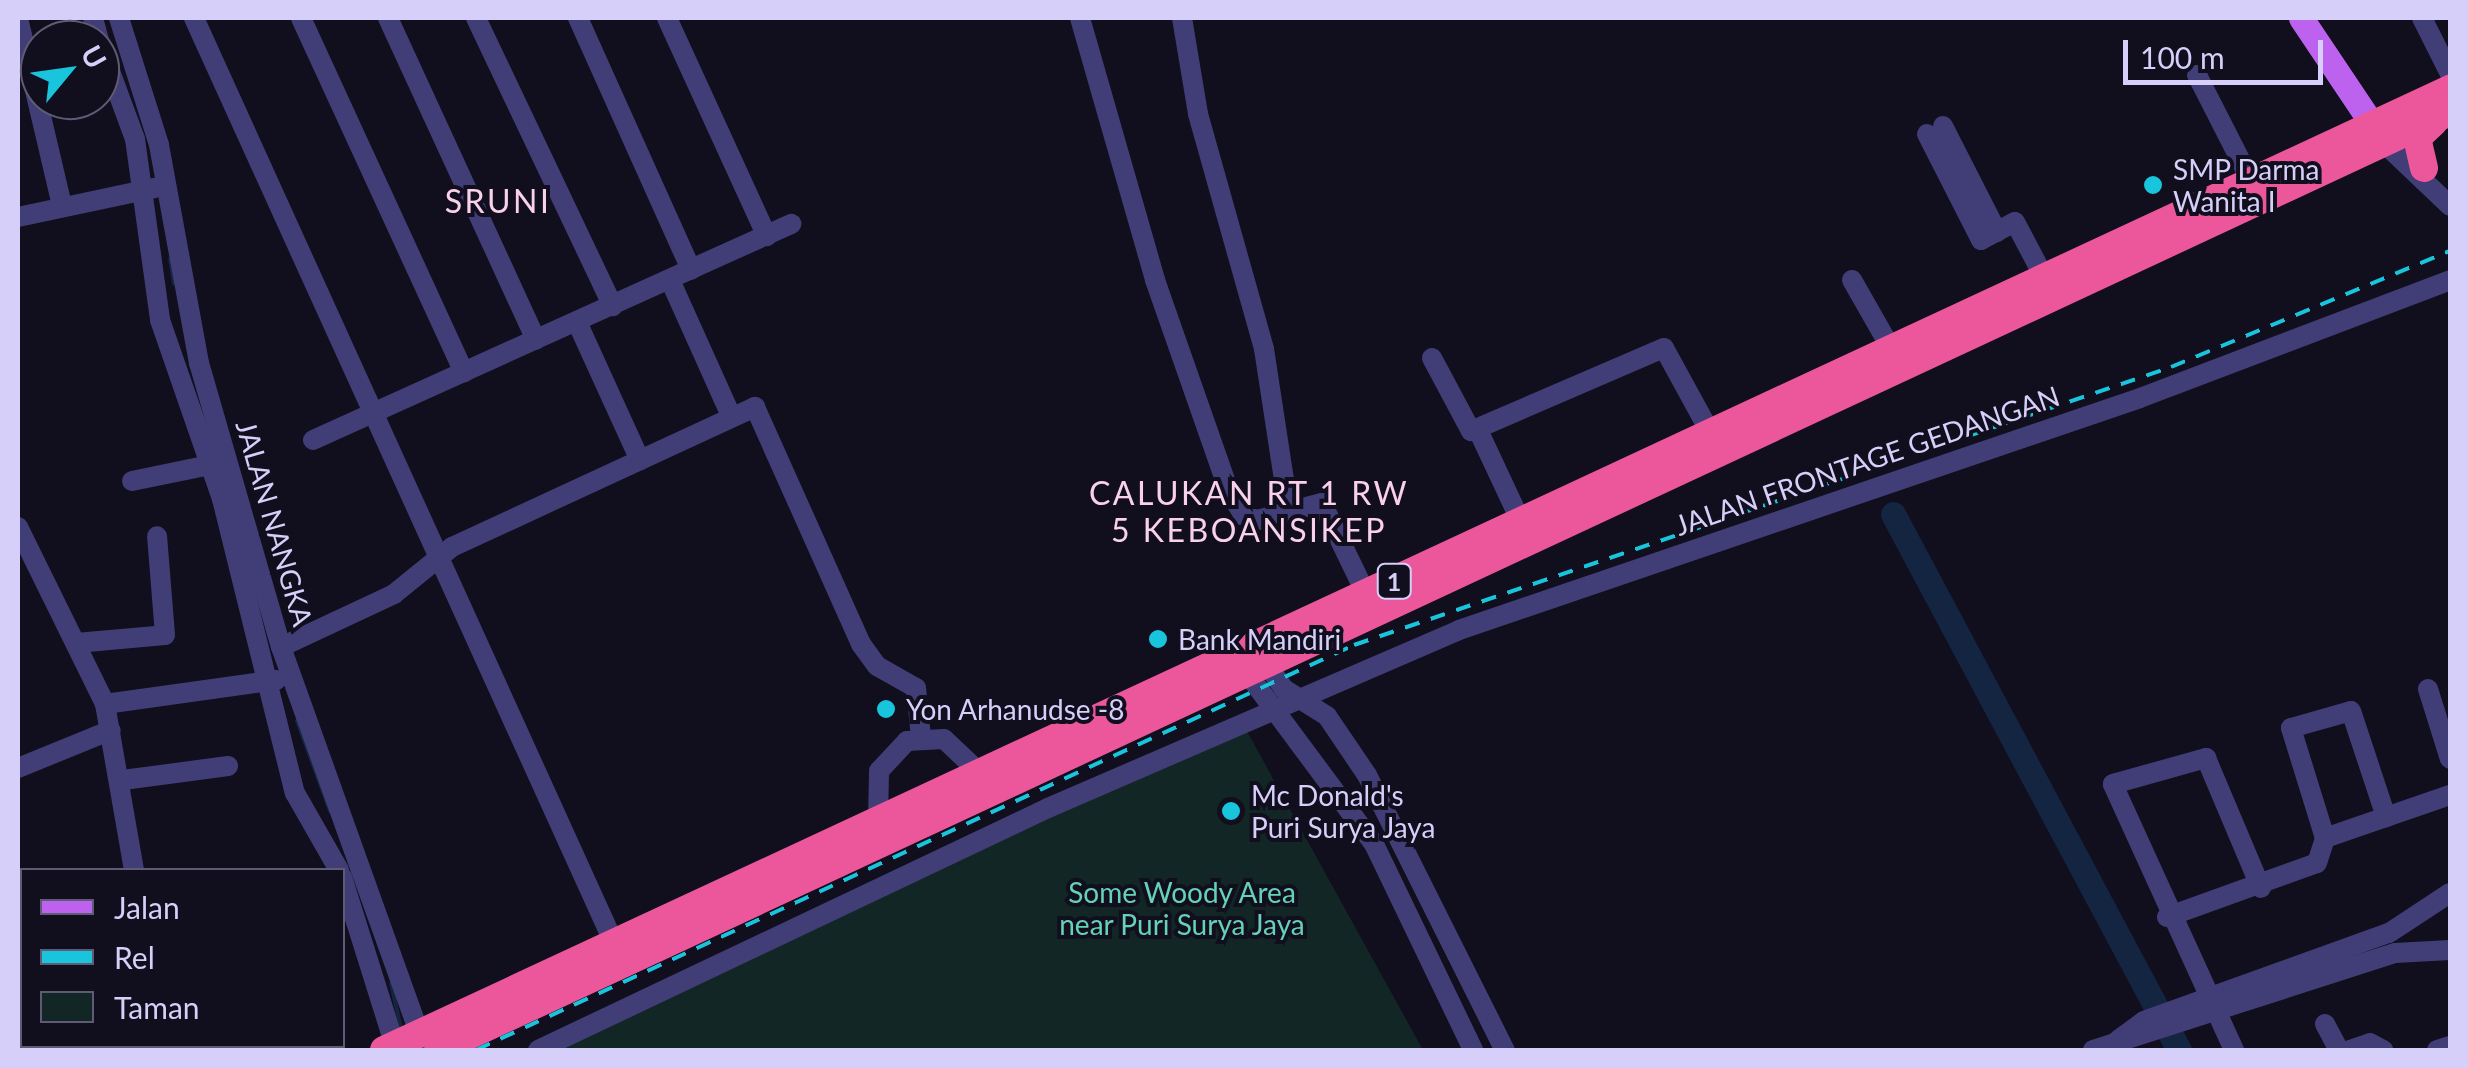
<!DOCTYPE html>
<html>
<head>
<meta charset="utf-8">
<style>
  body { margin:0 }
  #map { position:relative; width:2468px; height:1068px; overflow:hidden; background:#110e1d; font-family:Lato,sans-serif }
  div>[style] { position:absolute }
  .green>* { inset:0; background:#122626 }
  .stream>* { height:4px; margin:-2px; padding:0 2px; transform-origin:2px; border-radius:2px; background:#132541 }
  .river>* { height:25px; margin:-12.5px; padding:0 12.5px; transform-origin:12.5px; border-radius:12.5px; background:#132541 }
  .minor>* { height:20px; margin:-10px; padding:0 10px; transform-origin:10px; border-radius:10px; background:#413e77 }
  .major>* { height:25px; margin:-12.5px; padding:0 12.5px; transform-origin:12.5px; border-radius:12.5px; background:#bc62ee }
  .highway>* { height:28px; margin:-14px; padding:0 14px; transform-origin:14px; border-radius:14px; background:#ec579c }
  .rail>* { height:4px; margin-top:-2px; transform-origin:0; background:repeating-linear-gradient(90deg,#18c5dc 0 15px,transparent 0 27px) }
  .dots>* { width:28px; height:28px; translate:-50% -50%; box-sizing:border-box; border:5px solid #110e1d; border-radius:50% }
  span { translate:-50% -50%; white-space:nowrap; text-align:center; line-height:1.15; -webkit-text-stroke:8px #110e1d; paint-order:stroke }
  .shield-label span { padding:2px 8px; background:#110e1d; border:2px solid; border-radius:8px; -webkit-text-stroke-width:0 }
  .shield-label { font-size:25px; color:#d5cffa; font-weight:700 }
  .poi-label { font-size:28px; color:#d5cffa }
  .left { translate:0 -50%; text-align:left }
  .street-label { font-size:28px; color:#d5cffa }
  .park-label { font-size:28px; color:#64d1b8 }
  .quarter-label { font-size:32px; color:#fad1ea; letter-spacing:2.5px }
  .frame { position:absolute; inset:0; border:20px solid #d5cffa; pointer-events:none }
  .legend { position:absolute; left:20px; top:868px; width:325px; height:180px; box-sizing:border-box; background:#110e1d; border:2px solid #5f5b75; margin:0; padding:12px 18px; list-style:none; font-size:30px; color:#d5cffa }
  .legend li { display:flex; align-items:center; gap:20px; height:50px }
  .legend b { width:50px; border:2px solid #5f5b75 }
  .north { position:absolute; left:20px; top:20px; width:100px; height:100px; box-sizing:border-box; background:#110e1d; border:2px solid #5f5b75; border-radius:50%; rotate:61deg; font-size:28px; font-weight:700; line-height:40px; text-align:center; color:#d5cffa }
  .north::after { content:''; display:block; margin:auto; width:35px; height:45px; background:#18c5dc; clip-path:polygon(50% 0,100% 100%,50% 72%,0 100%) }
  .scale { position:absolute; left:2123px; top:40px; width:200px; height:45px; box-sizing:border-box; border:5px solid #d5cffa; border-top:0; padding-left:12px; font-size:30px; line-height:35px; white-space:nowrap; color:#d5cffa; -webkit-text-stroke:8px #110e1d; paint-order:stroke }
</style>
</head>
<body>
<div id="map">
  <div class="green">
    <i style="clip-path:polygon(1243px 724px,1423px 1050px,542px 1050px)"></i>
  </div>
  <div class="stream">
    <i style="left:170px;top:259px;width:25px;rotate:81deg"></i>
    <i style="left:297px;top:721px;width:96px;rotate:69.9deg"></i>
    <i style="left:391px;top:984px;width:45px;rotate:77.2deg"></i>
  </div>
  <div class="river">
    <i style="left:1893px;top:514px;width:608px;rotate:61.92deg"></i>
  </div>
  <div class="minor">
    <i style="left:18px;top:18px;width:193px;rotate:76.8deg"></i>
    <i style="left:93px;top:18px;width:23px;rotate:75deg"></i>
    <i style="left:119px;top:18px;width:133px;rotate:72.5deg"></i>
    <i style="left:159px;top:145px;width:222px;rotate:79.6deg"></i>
    <i style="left:199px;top:363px;width:296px;rotate:73.9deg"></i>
    <i style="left:281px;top:647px;width:421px;rotate:70.3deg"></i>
    <i style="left:194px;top:18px;width:1028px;rotate:65.58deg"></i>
    <i style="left:301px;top:18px;width:390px;rotate:65.3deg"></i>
    <i style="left:388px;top:18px;width:354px;rotate:65.3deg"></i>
    <i style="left:476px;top:18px;width:319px;rotate:64.6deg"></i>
    <i style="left:578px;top:18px;width:276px;rotate:65.8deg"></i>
    <i style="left:667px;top:18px;width:240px;rotate:65.4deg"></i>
    <i style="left:1080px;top:18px;width:273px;rotate:74deg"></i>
    <i style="left:1155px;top:280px;width:224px;rotate:70.7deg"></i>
    <i style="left:1229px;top:491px;width:29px;rotate:59deg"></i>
    <i style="left:1244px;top:516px;width:14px;rotate:17deg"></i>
    <i style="left:1257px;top:520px;width:67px;rotate:-14.7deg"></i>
    <i style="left:1322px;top:503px;width:101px;rotate:64.2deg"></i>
    <i style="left:1182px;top:18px;width:97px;rotate:80.5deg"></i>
    <i style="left:1198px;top:114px;width:244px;rotate:74.3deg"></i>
    <i style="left:1264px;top:349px;width:158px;rotate:81.3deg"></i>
    <i style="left:2422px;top:18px;width:63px;rotate:63.4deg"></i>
    <i style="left:100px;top:44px;width:101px;rotate:69.8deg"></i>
    <i style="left:135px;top:139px;width:183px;rotate:82.1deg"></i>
    <i style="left:160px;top:320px;width:189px;rotate:70.9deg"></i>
    <i style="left:222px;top:499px;width:303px;rotate:76.1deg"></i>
    <i style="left:295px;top:793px;width:89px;rotate:60.3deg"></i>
    <i style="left:2197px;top:75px;width:121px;rotate:63deg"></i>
    <i style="left:1943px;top:126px;width:119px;rotate:63deg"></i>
    <i style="left:1927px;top:134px;width:119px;rotate:63deg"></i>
    <i style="left:1981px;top:240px;width:38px;rotate:-28deg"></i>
    <i style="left:2015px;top:222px;width:64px;rotate:62.2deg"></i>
    <i style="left:2385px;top:144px;width:90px;rotate:43.6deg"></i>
    <i style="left:18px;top:217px;width:140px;rotate:-12deg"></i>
    <i style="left:670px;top:280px;width:149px;rotate:65.8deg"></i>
    <i style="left:1852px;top:280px;width:81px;rotate:60.3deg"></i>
    <i style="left:577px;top:322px;width:152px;rotate:65.5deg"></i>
    <i style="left:1432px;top:358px;width:83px;rotate:61.9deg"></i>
    <i style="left:1471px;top:431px;width:210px;rotate:-23.3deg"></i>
    <i style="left:1664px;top:348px;width:98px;rotate:61.3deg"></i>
    <i style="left:1478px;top:430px;width:102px;rotate:64.9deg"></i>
    <i style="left:313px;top:440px;width:525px;rotate:-24.32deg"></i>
    <i style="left:132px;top:481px;width:80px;rotate:-11.6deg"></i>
    <i style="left:18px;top:527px;width:197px;rotate:63.8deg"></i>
    <i style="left:105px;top:704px;width:169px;rotate:80.1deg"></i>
    <i style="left:76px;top:643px;width:89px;rotate:-5.1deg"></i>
    <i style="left:165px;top:635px;width:99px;rotate:-94.6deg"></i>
    <i style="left:281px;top:647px;width:125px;rotate:-25.1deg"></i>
    <i style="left:394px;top:594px;width:75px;rotate:-39deg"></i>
    <i style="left:452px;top:547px;width:334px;rotate:-24.8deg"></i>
    <i style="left:755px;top:407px;width:260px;rotate:65.9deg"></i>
    <i style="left:861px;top:644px;width:27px;rotate:54deg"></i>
    <i style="left:877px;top:666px;width:45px;rotate:29.4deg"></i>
    <i style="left:916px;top:688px;width:49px;rotate:84.2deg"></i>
    <i style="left:1267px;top:664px;width:30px;rotate:56deg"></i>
    <i style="left:1284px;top:689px;width:51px;rotate:32.1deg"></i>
    <i style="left:1327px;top:716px;width:71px;rotate:55.9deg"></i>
    <i style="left:1367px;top:775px;width:308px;rotate:63.4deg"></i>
    <i style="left:1247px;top:673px;width:213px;rotate:53.4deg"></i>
    <i style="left:1374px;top:844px;width:229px;rotate:64.3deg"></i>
    <i style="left:2428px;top:689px;width:73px;rotate:72.6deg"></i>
    <i style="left:105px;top:704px;width:173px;rotate:-8deg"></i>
    <i style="left:18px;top:768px;width:100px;rotate:-22.2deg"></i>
    <i style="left:123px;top:780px;width:106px;rotate:-7.6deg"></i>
    <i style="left:878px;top:820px;width:49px;rotate:-88.8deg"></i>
    <i style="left:879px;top:771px;width:41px;rotate:-47deg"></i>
    <i style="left:907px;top:741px;width:37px;rotate:-3deg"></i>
    <i style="left:944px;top:739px;width:50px;rotate:43.4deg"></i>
    <i style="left:2325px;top:838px;width:132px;rotate:-19deg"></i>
    <i style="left:342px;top:877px;width:177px;rotate:72.6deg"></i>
    <i style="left:2167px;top:917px;width:159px;rotate:-19.8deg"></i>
    <i style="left:2317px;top:863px;width:26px;rotate:-72deg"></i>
    <i style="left:2325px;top:838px;width:115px;rotate:-107.2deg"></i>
    <i style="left:2291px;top:728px;width:62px;rotate:-15.8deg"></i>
    <i style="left:2351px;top:711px;width:112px;rotate:71.7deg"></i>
    <i style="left:2325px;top:1024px;width:30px;rotate:62deg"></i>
    <i style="left:2118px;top:1040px;width:32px;rotate:-36deg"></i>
    <i style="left:2144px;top:1021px;width:260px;rotate:-19.8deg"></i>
    <i style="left:2389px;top:933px;width:73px;rotate:-33.3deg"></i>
    <i style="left:131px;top:1046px;width:4px;rotate:76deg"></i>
    <i style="left:538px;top:1050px;width:565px;rotate:-25.38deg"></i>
    <i style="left:1048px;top:808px;width:448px;rotate:-23.4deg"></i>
    <i style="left:1459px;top:630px;width:719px;rotate:-18.81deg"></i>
    <i style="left:2140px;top:398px;width:332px;rotate:-20.8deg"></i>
    <i style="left:2093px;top:1050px;width:317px;rotate:-17.8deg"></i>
    <i style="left:2395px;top:953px;width:55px;rotate:-3.1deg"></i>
    <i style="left:2234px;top:1050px;width:292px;rotate:-114.5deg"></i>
    <i style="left:2113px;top:784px;width:97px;rotate:-15.6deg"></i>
    <i style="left:2206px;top:758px;width:141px;rotate:67.1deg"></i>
    <i style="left:2350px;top:1050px;width:21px;rotate:-19deg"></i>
    <i style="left:2370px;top:1043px;width:15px;rotate:28deg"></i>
    <i style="left:2437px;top:1050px;width:14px;rotate:-17deg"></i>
  </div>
  <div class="major">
    <i style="left:2301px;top:18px;width:149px;rotate:56.2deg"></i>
  </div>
  <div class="highway">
    <i style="left:2424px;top:168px;width:31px;rotate:-103deg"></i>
    <i style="left:2417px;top:138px;width:23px;rotate:-43deg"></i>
    <i style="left:384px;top:1050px;width:2279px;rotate:-24.95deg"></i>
    <i style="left:438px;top:1050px;width:2220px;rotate:-25deg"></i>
  </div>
  <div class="rail">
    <i style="left:476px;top:1050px;width:967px;rotate:-24.76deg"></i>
    <i style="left:1354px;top:645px;width:863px;rotate:-18.79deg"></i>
    <i style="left:2171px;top:367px;width:302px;rotate:-22.6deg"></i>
  </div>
  <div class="dots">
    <i style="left:2153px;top:185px;background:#18c5dc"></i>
    <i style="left:1158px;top:639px;background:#18c5dc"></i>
    <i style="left:886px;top:709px;background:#18c5dc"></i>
    <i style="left:1231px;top:811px;background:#18c5dc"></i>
  </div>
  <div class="shield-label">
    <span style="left:1394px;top:581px">1</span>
  </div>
  <div class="poi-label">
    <span class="left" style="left:2173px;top:185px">SMP Darma<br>Wanita I</span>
    <span class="left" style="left:1178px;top:639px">Bank Mandiri</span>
    <span class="left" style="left:906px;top:709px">Yon Arhanudse -8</span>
    <span class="left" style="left:1251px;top:811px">Mc Donald's<br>Puri Surya Jaya</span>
  </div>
  <div class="street-label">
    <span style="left:1867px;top:460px;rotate:-19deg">JALAN FRONTAGE GEDANGAN</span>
    <span style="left:275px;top:523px;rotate:74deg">JALAN NANGKA</span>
  </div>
  <div class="park-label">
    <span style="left:1182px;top:908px">Some Woody Area<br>near Puri Surya Jaya</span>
  </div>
  <div class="quarter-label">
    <span style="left:498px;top:201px">SRUNI</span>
    <span style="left:1249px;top:512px">CALUKAN RT 1 RW<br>5 KEBOANSIKEP</span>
  </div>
  <div class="frame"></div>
  <ul class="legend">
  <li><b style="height:12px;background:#bc62ee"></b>Jalan</li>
  <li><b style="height:12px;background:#18c5dc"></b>Rel</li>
  <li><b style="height:28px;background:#122626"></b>Taman</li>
  </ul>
  <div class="north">U</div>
  <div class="scale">100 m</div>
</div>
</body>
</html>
